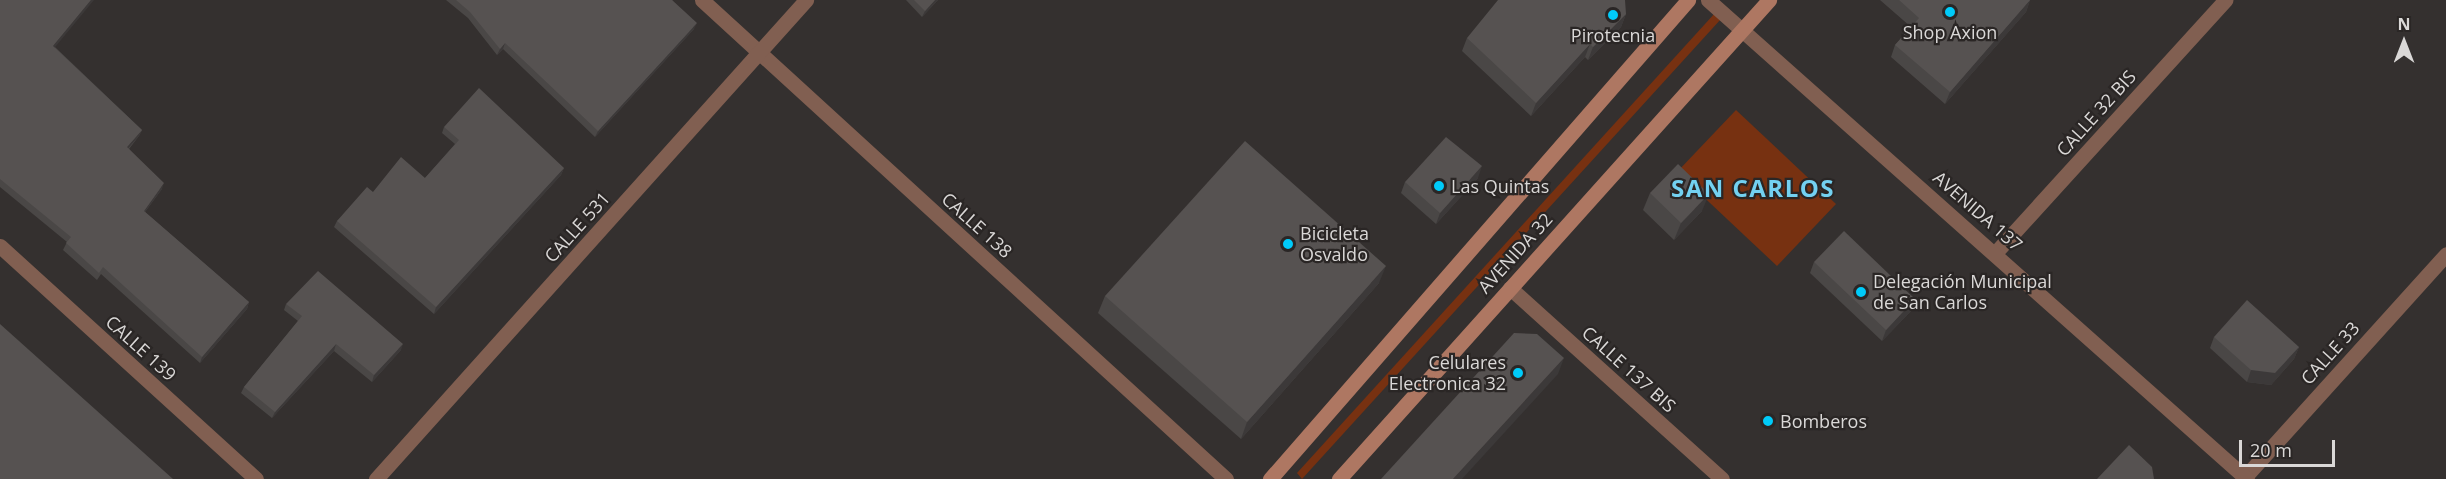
<!DOCTYPE html>
<html>
<head>
<meta charset="utf-8">
<style>
  body { margin:0 }
  #map { position:relative; width:2446px; height:479px; overflow:hidden; background:#34302f; font-family:"Open Sans",sans-serif }
  div>[style] { position:absolute }
  .green>* { inset:0; background:#773111 }
  .minor>* { height:15px; margin:-7.5px; padding:0 7.5px; transform-origin:7.5px; border-radius:7.5px; background:#815f51 }
  .tertiary>* { height:15px; margin:-7.5px; padding:0 7.5px; transform-origin:7.5px; border-radius:7.5px; background:#815f51 }
  .secondary>* { height:15px; margin:-7.5px; padding:0 7.5px; transform-origin:7.5px; border-radius:7.5px; background:#ae7762 }
  .wall>* { inset:0; background:#4a4746 }
  .shaded-wall>* { inset:0; background:#3c3939 }
  .building>* { inset:0; background:#565251 }
  .dots>* { width:16px; height:16px; translate:-50% -50%; box-sizing:border-box; border:3px solid #2a2625; border-radius:50% }
  span { translate:-50% -50%; white-space:nowrap; text-align:center; line-height:1.15; -webkit-text-stroke:4.5px #2a2625; paint-order:stroke }
  .poi-label { font-size:18px; color:#dad8d7 }
  .left { translate:0 -50%; text-align:left }
  .right { translate:-100% -50%; text-align:right }
  .street-label { font-size:18px; color:#dad8d7 }
  .district-label { font-size:24px; color:#73d1f1; font-weight:700; letter-spacing:1.5px }
  .north { position:absolute; left:2374px; top:12px; width:60px; height:60px; -webkit-text-stroke:4px #2a2625; paint-order:stroke; rotate:0deg; font-size:16px; font-weight:700; line-height:24px; text-align:center; color:#dad8d7 }
  .north::after { content:''; display:block; margin:auto; width:21px; height:27px; background:#dad8d7; clip-path:polygon(50% 0,100% 100%,50% 72%,0 100%) }
  .scale { position:absolute; left:2239px; top:440px; width:96px; height:27px; box-sizing:border-box; border:3px solid #dad8d7; border-top:0; padding-left:8px; font-size:18px; line-height:21px; white-space:nowrap; color:#dad8d7; -webkit-text-stroke:4px #2a2625; paint-order:stroke }
</style>
</head>
<body>
<div id="map">
  <div class="green">
    <i style="clip-path:polygon(1715px 13px,1721px 19px,1302px 479px,1297px 473px)"></i>
    <i style="clip-path:polygon(1736px 110px,1836px 204px,1777px 266px,1677px 172px)"></i>
  </div>
  <div class="minor">
    <i style="left:702px;top:0;width:710px;rotate:42.43deg"></i>
    <i style="left:0;top:246px;width:346px;rotate:42.3deg"></i>
    <i style="left:1996px;top:252px;width:341px;rotate:-47.7deg"></i>
    <i style="left:1510px;top:288px;width:285px;rotate:42deg"></i>
    <i style="left:376px;top:479px;width:644px;rotate:-48.09deg"></i>
    <i style="left:2243px;top:479px;width:303px;rotate:-47.9deg"></i>
  </div>
  <div class="tertiary">
    <i style="left:1708px;top:0;width:721px;rotate:41.63deg"></i>
  </div>
  <div class="secondary">
    <i style="left:1270px;top:479px;width:636px;rotate:-48.89deg"></i>
    <i style="left:1339px;top:479px;width:644px;rotate:-48.09deg"></i>
  </div>
  <div class="wall">
    <i style="clip-path:polygon(0 0,55px 47px,142px 130px,139px 136px,129px 149px,162px 189px,145px 212px,249px 302px,247px 309px,200px 363px,101px 274px,97px 280px,63px 250px,67px 242px,0 187px)"></i>
    <i style="clip-path:polygon(446px 0,672px 0,694px 29px,595px 137px,503px 49px,497px 55px,468px 18px)"></i>
    <i style="clip-path:polygon(906px 0,938px 0,922px 17px)"></i>
    <i style="clip-path:polygon(1880px 0,2030px 0,2026px 12px,1945px 104px,1891px 57px,1895px 45px,1911px 27px)"></i>
    <i style="clip-path:polygon(1626px 14px,1621px 27px,1588px 60px,1585px 57px,1531px 116px,1462px 51px,1467px 38px)"></i>
    <i style="clip-path:polygon(444px 127px,564px 168px,561px 175px,434px 314px,334px 227px,337px 221px,373px 192px,425px 178px,455px 144px,442px 133px)"></i>
    <i style="clip-path:polygon(1478px 178px,1436px 224px,1401px 193px,1405px 182px)"></i>
    <i style="clip-path:polygon(1650px 193px,1702px 211px,1674px 240px,1643px 210px)"></i>
    <i style="clip-path:polygon(1814px 262px,1911px 311px,1882px 341px,1810px 273px)"></i>
    <i style="clip-path:polygon(1379px 283px,1241px 439px,1098px 313px,1105px 296px)"></i>
    <i style="clip-path:polygon(286px 304px,401px 350px,372px 382px,334px 351px,272px 418px,241px 393px,244px 387px,298px 321px,284px 310px)"></i>
    <i style="clip-path:polygon(2214px 337px,2299px 347px,2294px 359px,2271px 385px,2247px 382px,2210px 348px)"></i>
  </div>
  <div class="shaded-wall">
    <i style="clip-path:polygon(91px 0,94px 0,51px 52px,53px 46px)"></i>
    <i style="clip-path:polygon(935px 0,938px 0,922px 17px,925px 11px)"></i>
    <i style="clip-path:polygon(2030px 0,2026px 12px,1945px 104px,1950px 92px)"></i>
    <i style="clip-path:polygon(1626px 14px,1621px 27px,1588px 60px,1593px 47px)"></i>
    <i style="clip-path:polygon(697px 23px,694px 29px,595px 137px,598px 131px)"></i>
    <i style="clip-path:polygon(505px 43px,503px 49px,497px 55px,500px 49px)"></i>
    <i style="clip-path:polygon(1590px 44px,1585px 57px,1531px 116px,1536px 103px)"></i>
    <i style="clip-path:polygon(142px 130px,139px 136px,124px 153px,127px 147px)"></i>
    <i style="clip-path:polygon(1482px 166px,1478px 178px,1436px 224px,1440px 213px)"></i>
    <i style="clip-path:polygon(564px 168px,561px 175px,434px 314px,436px 307px)"></i>
    <i style="clip-path:polygon(164px 183px,162px 189px,141px 217px,144px 211px)"></i>
    <i style="clip-path:polygon(1709px 194px,1702px 211px,1674px 240px,1681px 223px)"></i>
    <i style="clip-path:polygon(1386px 266px,1379px 283px,1241px 439px,1247px 422px)"></i>
    <i style="clip-path:polygon(1915px 299px,1911px 311px,1882px 341px,1886px 330px)"></i>
    <i style="clip-path:polygon(249px 302px,247px 309px,200px 363px,202px 357px)"></i>
    <i style="clip-path:polygon(336px 344px,334px 351px,272px 418px,275px 412px)"></i>
    <i style="clip-path:polygon(403px 344px,401px 350px,372px 382px,374px 375px)"></i>
    <i style="clip-path:polygon(2299px 347px,2294px 359px,2271px 385px,2247px 382px,2251px 370px)"></i>
    <i style="clip-path:polygon(1564px 358px,1558px 374px,1462px 479px,1453px 479px)"></i>
  </div>
  <div class="building">
    <i style="clip-path:polygon(0 0,91px 0,53px 46px,142px 130px,127px 147px,164px 183px,144px 211px,249px 302px,202px 357px,103px 267px,99px 273px,66px 243px,71px 237px,0 179px)"></i>
    <i style="clip-path:polygon(456px 0,672px 0,697px 23px,598px 131px,505px 43px,500px 49px,470px 12px)"></i>
    <i style="clip-path:polygon(914px 0,935px 0,925px 11px)"></i>
    <i style="clip-path:polygon(1498px 0,1625px 0,1626px 14px,1593px 47px,1590px 44px,1536px 103px,1467px 38px)"></i>
    <i style="clip-path:polygon(1899px 0,2030px 0,1950px 92px,1895px 45px,1919px 18px)"></i>
    <i style="clip-path:polygon(479px 88px,564px 168px,436px 307px,337px 221px,367px 187px,373px 192px,401px 157px,425px 178px,459px 140px,444px 127px)"></i>
    <i style="clip-path:polygon(1446px 137px,1482px 166px,1440px 213px,1405px 182px)"></i>
    <i style="clip-path:polygon(1245px 141px,1386px 266px,1247px 422px,1105px 296px)"></i>
    <i style="clip-path:polygon(1678px 164px,1709px 194px,1681px 223px,1650px 193px)"></i>
    <i style="clip-path:polygon(1844px 231px,1915px 299px,1886px 330px,1814px 262px)"></i>
    <i style="clip-path:polygon(318px 271px,403px 344px,374px 375px,336px 344px,275px 412px,244px 387px,302px 316px,286px 304px)"></i>
    <i style="clip-path:polygon(2247px 300px,2299px 347px,2275px 373px,2251px 370px,2214px 337px)"></i>
    <i style="clip-path:polygon(0 324px,173px 479px,0 479px)"></i>
    <i style="clip-path:polygon(1514px 333px,1537px 334px,1564px 358px,1453px 479px,1381px 479px)"></i>
    <i style="clip-path:polygon(2129px 445px,2152px 467px,2154px 479px,2097px 479px)"></i>
  </div>
  <div class="dots">
    <i style="left:1950px;top:12px;background:#00cbf9"></i>
    <i style="left:1613px;top:15px;background:#00cbf9"></i>
    <i style="left:1439px;top:186px;background:#00cbf9"></i>
    <i style="left:1288px;top:244px;background:#00cbf9"></i>
    <i style="left:1861px;top:292px;background:#00cbf9"></i>
    <i style="left:1518px;top:373px;background:#00cbf9"></i>
    <i style="left:1768px;top:421px;background:#00cbf9"></i>
  </div>
  <div class="poi-label">
    <span style="left:1950px;top:32px">Shop Axion</span>
    <span style="left:1613px;top:35px">Pirotecnia</span>
    <span class="left" style="left:1451px;top:186px">Las Quintas</span>
    <span class="left" style="left:1300px;top:244px">Bicicleta<br>Osvaldo</span>
    <span class="left" style="left:1873px;top:292px">Delegación Municipal<br>de San Carlos</span>
    <span class="right" style="left:1506px;top:373px">Celulares<br>Electronica 32</span>
    <span class="left" style="left:1780px;top:421px">Bomberos</span>
  </div>
  <div class="street-label">
    <span style="left:2096px;top:113px;rotate:-48deg">CALLE 32 BIS</span>
    <span style="left:1978px;top:211px;rotate:41deg">AVENIDA 137</span>
    <span style="left:977px;top:225px;rotate:42deg">CALLE 138</span>
    <span style="left:577px;top:227px;rotate:-48deg">CALLE 531</span>
    <span style="left:1515px;top:253px;rotate:-48deg">AVENIDA 32</span>
    <span style="left:141px;top:348px;rotate:42deg">CALLE 139</span>
    <span style="left:2330px;top:353px;rotate:-48deg">CALLE 33</span>
    <span style="left:1629px;top:369px;rotate:42deg">CALLE 137 BIS</span>
  </div>
  <div class="district-label">
    <span style="left:1753px;top:188px">SAN CARLOS</span>
  </div>
  <div class="north">N</div>
  <div class="scale">20 m</div>
</div>
</body>
</html>
